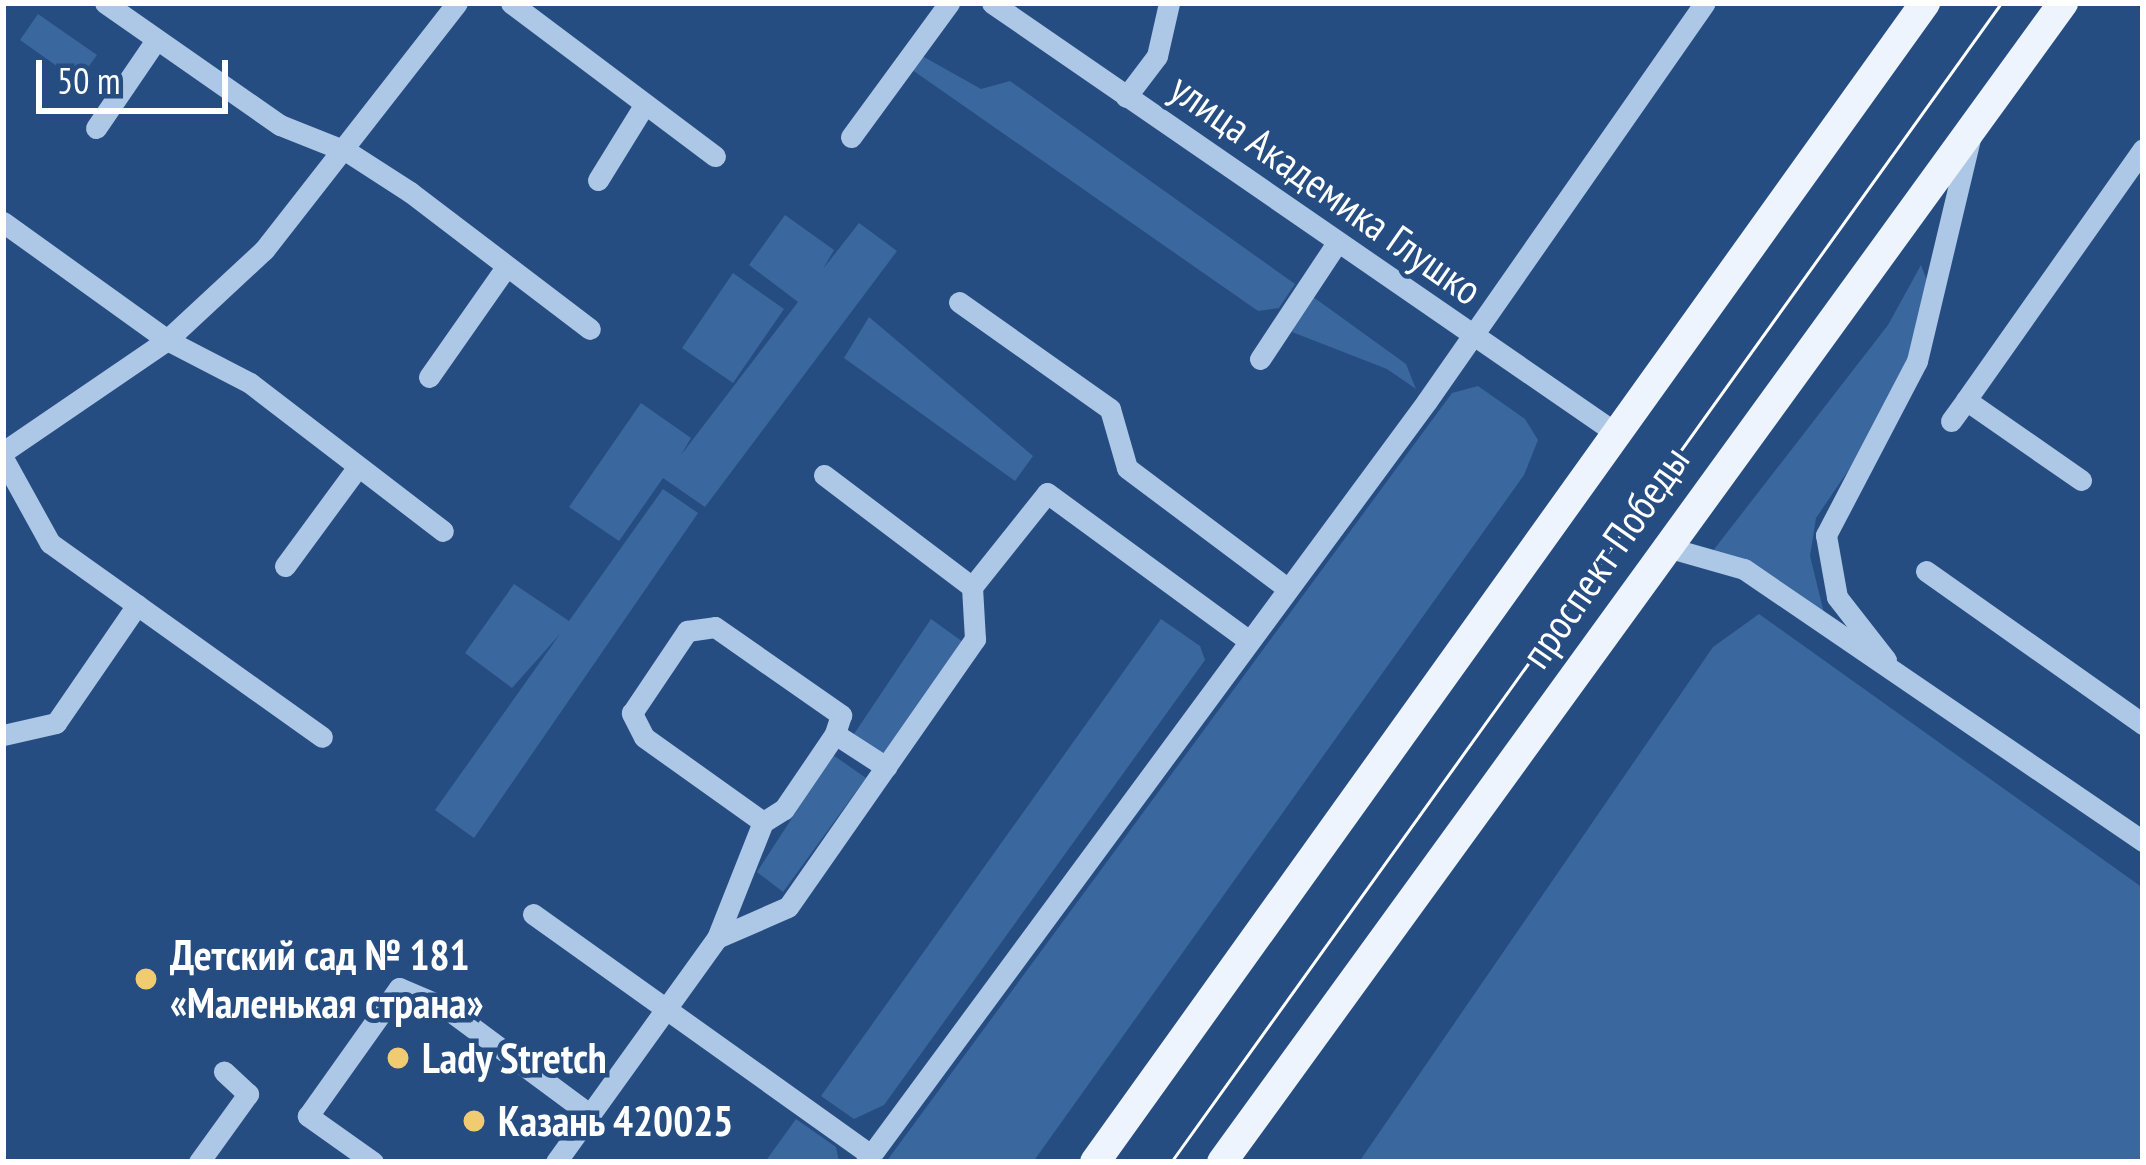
<!DOCTYPE html>
<html>
<head>
<meta charset="utf-8">
<style>
  body { margin:0 }
  #map { position:relative; width:2146px; height:1165px; overflow:hidden; background:#264d81; font-family:"PT Sans Narrow",sans-serif }
  div>[style] { position:absolute }
  .green>* { inset:0; background:#3a679e }
  .minor>* { height:21px; margin:-10.5px; padding:0 10.5px; transform-origin:10.5px; border-radius:10.5px; background:#adc7e6 }
  .major>* { height:30px; margin:-15px; padding:0 15px; transform-origin:15px; border-radius:15px; background:#eef4fd }
  .tram>* { height:3px; margin:-1.5px; padding:0 1.5px; transform-origin:1.5px; border-radius:1.5px; background:#fff }
  .dots>* { width:33px; height:33px; translate:-50% -50%; box-sizing:border-box; border:6px solid #264d81; border-radius:50% }
  span { translate:-50% -50%; white-space:nowrap; text-align:center; line-height:1.15; -webkit-text-stroke:9px #264d81; paint-order:stroke }
  .street-label { font-size:42px; color:#fff }
  .poi-label { font-size:42px; color:#fff; font-weight:700 }
  .left { translate:0 -50%; text-align:left }
  .frame { position:absolute; inset:0; border:6px solid #fff; pointer-events:none }
  .scale { position:absolute; left:36px; top:60px; width:192px; height:54px; box-sizing:border-box; border:6px solid #fff; border-top:0; padding-left:15px; font-size:36px; line-height:42px; white-space:nowrap; color:#fff; -webkit-text-stroke:9px #264d81; paint-order:stroke }
</style>
</head>
<body>
<div id="map">
  <div class="green">
    <i style="clip-path:polygon(38px 14px,97px 55px,78px 81px,20px 40px)"></i>
    <i style="clip-path:polygon(924px 57px,981px 89px,1010px 81px,1295px 284px,1279px 308px,1258px 311px,908px 67px)"></i>
    <i style="clip-path:polygon(785px 215px,834px 250px,823px 269px,859px 223px,897px 251px,705px 507px,663px 478px,619px 541px,569px 507px,641px 403px,691px 438px,681px 455px,798px 302px,749px 265px)"></i>
    <i style="clip-path:polygon(1921px 265px,1928px 283px,1920px 332px,1873px 434px,1816px 518px,1810px 556px,1824px 613px,1712px 552px,1888px 325px)"></i>
    <i style="clip-path:polygon(733px 273px,784px 309px,733px 383px,682px 348px)"></i>
    <i style="clip-path:polygon(1309px 294px,1406px 364px,1416px 389px,1387px 369px,1292px 332px)"></i>
    <i style="clip-path:polygon(869px 317px,1033px 456px,1015px 481px,844px 358px)"></i>
    <i style="clip-path:polygon(1478px 386px,1525px 419px,1538px 440px,1524px 475px,1033px 1162px,886px 1162px,1452px 393px)"></i>
    <i style="clip-path:polygon(663px 489px,698px 513px,474px 838px,435px 810px,560px 634px,512px 688px,465px 653px,514px 584px,569px 621px)"></i>
    <i style="clip-path:polygon(1759px 614px,2143px 888px,2143px 1162px,1359px 1162px,1713px 647px)"></i>
    <i style="clip-path:polygon(931px 619px,963px 642px,880px 760px,850px 740px)"></i>
    <i style="clip-path:polygon(1161px 619px,1200px 646px,1205px 660px,884px 1105px,854px 1119px,821px 1096px)"></i>
    <i style="clip-path:polygon(833px 755px,866px 778px,783px 892px,757px 872px)"></i>
    <i style="clip-path:polygon(796px 1119px,836px 1147px,839px 1162px,765px 1162px)"></i>
  </div>
  <div class="minor">
    <i style="left:105px;top:3px;width:213px;rotate:34.9deg"></i>
    <i style="left:280px;top:125px;width:73px;rotate:21.7deg"></i>
    <i style="left:348px;top:152px;width:74px;rotate:32.8deg"></i>
    <i style="left:410px;top:192px;width:226px;rotate:37.3deg"></i>
    <i style="left:511px;top:3px;width:255px;rotate:36.9deg"></i>
    <i style="left:992px;top:3px;width:761px;rotate:34.57deg"></i>
    <i style="left:1126px;top:97px;width:51px;rotate:-52.9deg"></i>
    <i style="left:1157px;top:56px;width:54px;rotate:-77.2deg"></i>
    <i style="left:96px;top:128px;width:107px;rotate:-55.7deg"></i>
    <i style="left:851px;top:137px;width:166px;rotate:-53.8deg"></i>
    <i style="left:598px;top:180px;width:89px;rotate:-58.3deg"></i>
    <i style="left:3px;top:222px;width:202px;rotate:35.7deg"></i>
    <i style="left:167px;top:340px;width:93px;rotate:27.4deg"></i>
    <i style="left:250px;top:383px;width:243px;rotate:37.5deg"></i>
    <i style="left:959px;top:302px;width:185px;rotate:35.3deg"></i>
    <i style="left:1110px;top:409px;width:61px;rotate:73.9deg"></i>
    <i style="left:1127px;top:468px;width:200px;rotate:36.9deg"></i>
    <i style="left:1260px;top:359px;width:138px;rotate:-56.5deg"></i>
    <i style="left:429px;top:377px;width:131px;rotate:-55deg"></i>
    <i style="left:1951px;top:421px;width:26px;rotate:-54deg"></i>
    <i style="left:3px;top:452px;width:199px;rotate:-34.3deg"></i>
    <i style="left:167px;top:340px;width:132px;rotate:-42.9deg"></i>
    <i style="left:264px;top:250px;width:313px;rotate:-52deg"></i>
    <i style="left:3px;top:458px;width:97px;rotate:61.1deg"></i>
    <i style="left:50px;top:543px;width:107px;rotate:35.5deg"></i>
    <i style="left:137px;top:605px;width:143px;rotate:124.5deg"></i>
    <i style="left:56px;top:723px;width:54px;rotate:167.2deg"></i>
    <i style="left:824px;top:475px;width:186px;rotate:37.1deg"></i>
    <i style="left:2081px;top:480px;width:140px;rotate:-145.2deg"></i>
    <i style="left:1966px;top:400px;width:307px;rotate:-54.8deg"></i>
    <i style="left:1663px;top:546px;width:84px;rotate:15.9deg"></i>
    <i style="left:1744px;top:569px;width:483px;rotate:34.3deg"></i>
    <i style="left:285px;top:566px;width:122px;rotate:-53.7deg"></i>
    <i style="left:1926px;top:571px;width:266px;rotate:35.2deg"></i>
    <i style="left:137px;top:605px;width:227px;rotate:35.5deg"></i>
    <i style="left:1886px;top:660px;width:80px;rotate:-127.9deg"></i>
    <i style="left:1837px;top:597px;width:63px;rotate:-100.1deg"></i>
    <i style="left:1826px;top:535px;width:196px;rotate:-62.4deg"></i>
    <i style="left:1917px;top:361px;width:228px;rotate:-76.6deg"></i>
    <i style="left:835px;top:734px;width:91px;rotate:124.2deg"></i>
    <i style="left:784px;top:809px;width:25px;rotate:148deg"></i>
    <i style="left:763px;top:822px;width:146px;rotate:-144.5deg"></i>
    <i style="left:644px;top:737px;width:27px;rotate:-117deg"></i>
    <i style="left:632px;top:713px;width:99px;rotate:-56.1deg"></i>
    <i style="left:687px;top:631px;width:28px;rotate:-8deg"></i>
    <i style="left:715px;top:627px;width:154px;rotate:34.9deg"></i>
    <i style="left:841px;top:715px;width:20px;rotate:108deg"></i>
    <i style="left:835px;top:734px;width:61px;rotate:32.9deg"></i>
    <i style="left:533px;top:914px;width:415px;rotate:35.5deg"></i>
    <i style="left:717px;top:938px;width:125px;rotate:-68.4deg"></i>
    <i style="left:199px;top:1162px;width:84px;rotate:-54.2deg"></i>
    <i style="left:248px;top:1094px;width:33px;rotate:-137deg"></i>
    <i style="left:373px;top:1162px;width:80px;rotate:-144.7deg"></i>
    <i style="left:308px;top:1116px;width:157px;rotate:-54.6deg"></i>
    <i style="left:399px;top:988px;width:51px;rotate:23.1deg"></i>
    <i style="left:446px;top:1008px;width:178px;rotate:36.5deg"></i>
    <i style="left:556px;top:1162px;width:276px;rotate:-54.3deg"></i>
    <i style="left:717px;top:938px;width:77px;rotate:-23.6deg"></i>
    <i style="left:788px;top:907px;width:327px;rotate:-55.1deg"></i>
    <i style="left:975px;top:639px;width:52px;rotate:-93.3deg"></i>
    <i style="left:972px;top:587px;width:120px;rotate:-51.4deg"></i>
    <i style="left:1047px;top:493px;width:249px;rotate:36.2deg"></i>
    <i style="left:866px;top:1162px;width:945px;rotate:-53.6deg"></i>
    <i style="left:1427px;top:401px;width:485px;rotate:-55.1deg"></i>
  </div>
  <div class="major">
    <i style="left:1095px;top:1162px;width:1426px;rotate:-54.39deg"></i>
    <i style="left:1222px;top:1162px;width:1432px;rotate:-54.03deg"></i>
  </div>
  <div class="tram">
    <i style="left:1171px;top:1162px;width:1426px;rotate:-54.39deg"></i>
  </div>
  <div class="dots">
    <i style="left:146px;top:979px;background:#f0cb72"></i>
    <i style="left:398px;top:1058px;background:#f0cb72"></i>
    <i style="left:474px;top:1121px;background:#f0cb72"></i>
  </div>
  <div class="street-label">
    <span style="left:1326px;top:189px;rotate:35deg">улица Академика Глушко</span>
    <span style="left:1605px;top:557px;rotate:-55deg">проспект Победы</span>
  </div>
  <div class="poi-label">
    <span class="left" style="left:170px;top:979px">Детский сад № 181<br>«Маленькая страна»</span>
    <span class="left" style="left:422px;top:1058px">Lady Stretch</span>
    <span class="left" style="left:498px;top:1121px">Казань 420025</span>
  </div>
  <div class="frame"></div>
  <div class="scale">50 m</div>
</div>
</body>
</html>
